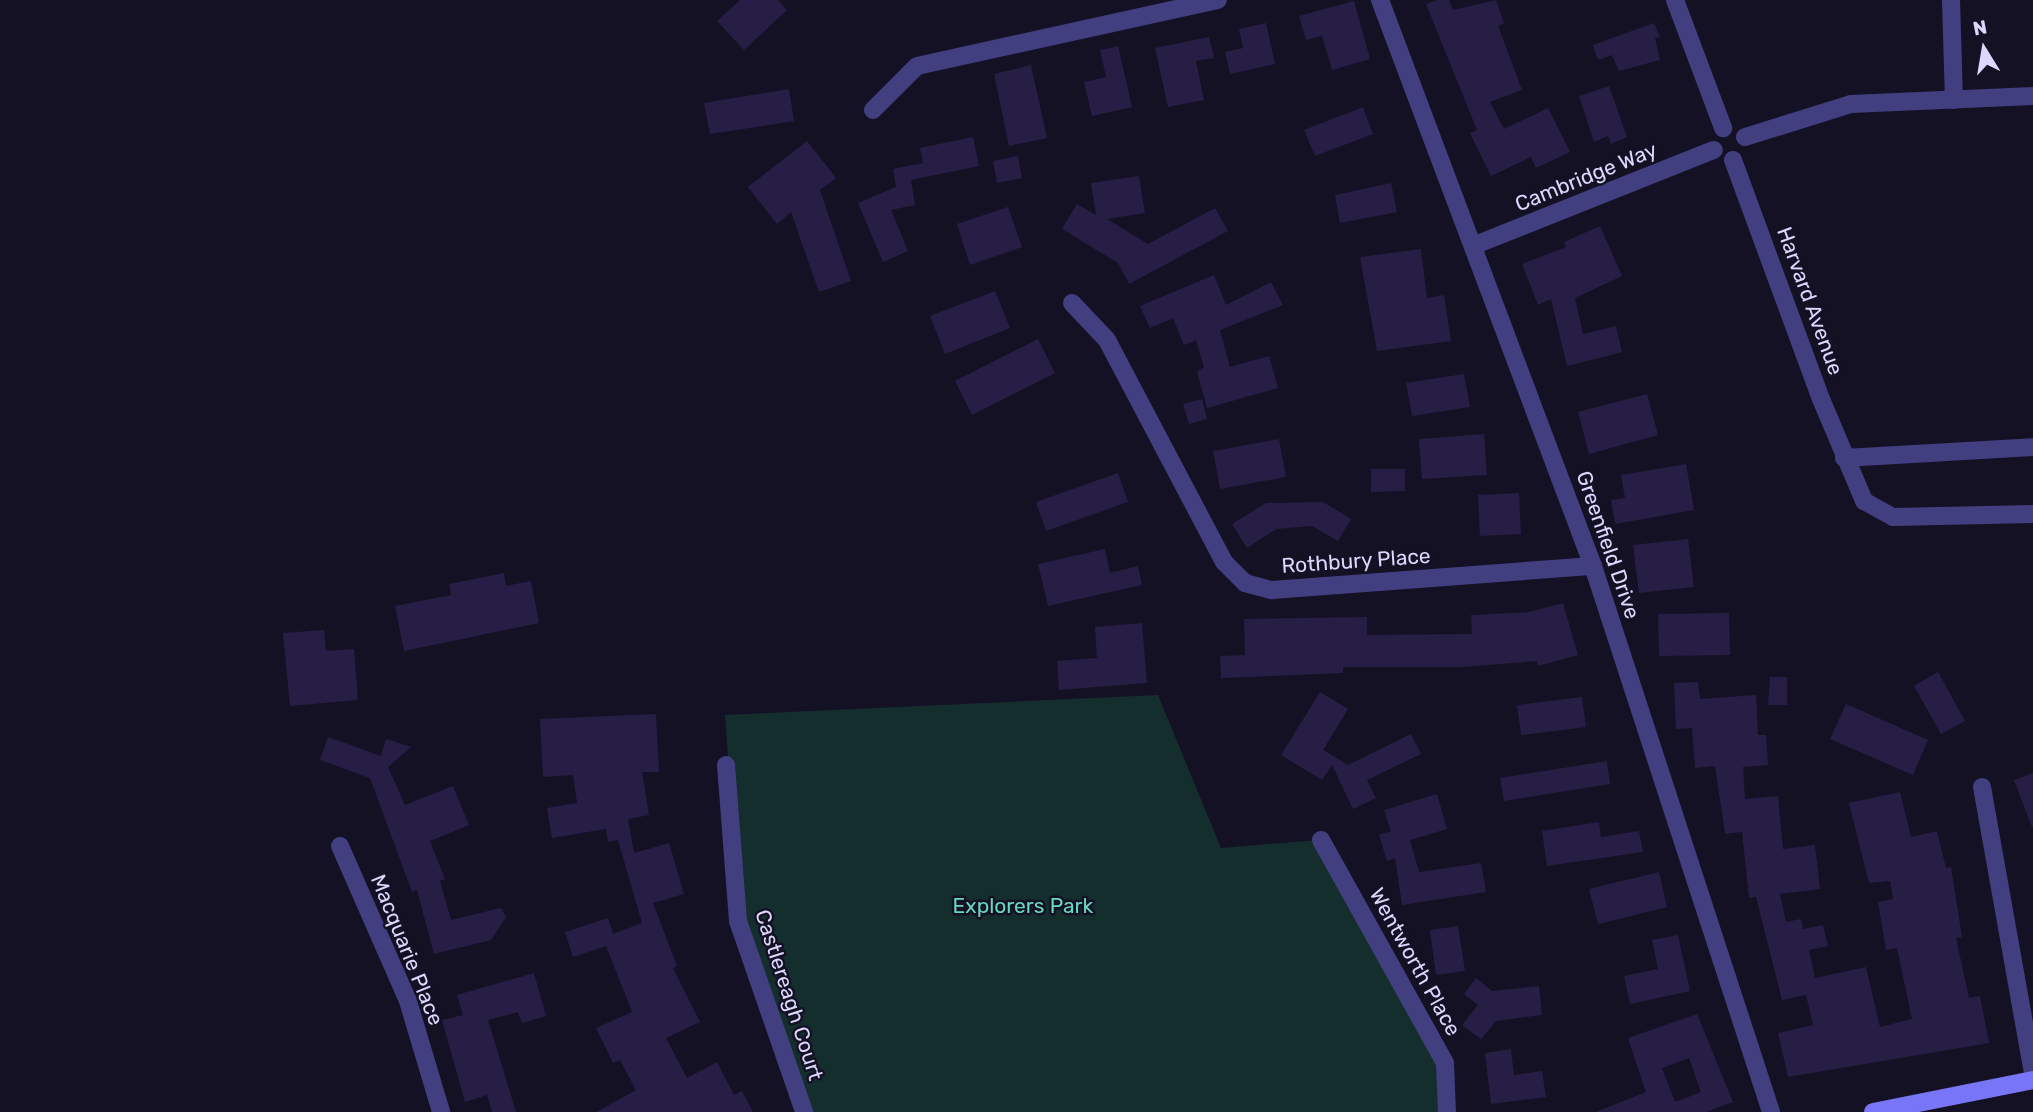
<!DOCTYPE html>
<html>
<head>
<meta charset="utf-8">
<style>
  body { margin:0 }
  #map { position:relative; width:2033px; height:1112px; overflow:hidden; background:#141125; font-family:Rubik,sans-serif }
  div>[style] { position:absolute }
  .green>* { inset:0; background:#142e2e }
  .building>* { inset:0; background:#261e45 }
  .street>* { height:18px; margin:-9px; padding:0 9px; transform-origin:9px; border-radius:9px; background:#423f81 }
  .secondary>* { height:18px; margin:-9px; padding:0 9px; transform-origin:9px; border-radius:9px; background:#7875f6 }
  span { translate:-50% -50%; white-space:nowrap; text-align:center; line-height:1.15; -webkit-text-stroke:5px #141125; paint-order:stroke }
  .street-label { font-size:21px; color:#dcd7fc }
  .park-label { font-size:21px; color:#68d8bc }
  .north { position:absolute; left:1949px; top:14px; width:70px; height:70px; -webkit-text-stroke:5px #141125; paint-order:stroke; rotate:349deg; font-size:19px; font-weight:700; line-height:28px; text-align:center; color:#dcd7fc }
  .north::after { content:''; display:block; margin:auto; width:24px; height:32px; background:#dcd7fc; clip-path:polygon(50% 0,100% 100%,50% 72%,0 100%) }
</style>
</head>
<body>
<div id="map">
  <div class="green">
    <i style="clip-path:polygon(1158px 695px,1221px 848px,1319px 840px,1444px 1064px,1451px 1112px,813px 1112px,740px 921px,725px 715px)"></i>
  </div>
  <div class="building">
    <i style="clip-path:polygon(740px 0,778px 0,787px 10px,744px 50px,717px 21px)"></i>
    <i style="clip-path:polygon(1437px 0,1449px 0,1453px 10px,1496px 0,1504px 23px,1498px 26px,1522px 90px,1490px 102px,1504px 129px,1548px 108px,1570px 152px,1536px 168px,1531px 157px,1491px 176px,1470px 133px,1477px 130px,1426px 4px)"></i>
    <i style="clip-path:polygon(1354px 1px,1370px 59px,1332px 70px,1322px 36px,1306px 40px,1299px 16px)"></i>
    <i style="clip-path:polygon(1266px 23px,1275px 64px,1230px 74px,1225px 52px,1243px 48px,1239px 29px)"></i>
    <i style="clip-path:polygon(1654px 23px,1660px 37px,1655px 38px,1660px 60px,1619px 71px,1612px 55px,1598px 60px,1593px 45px)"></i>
    <i style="clip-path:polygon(1209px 37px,1214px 58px,1196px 61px,1204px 100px,1168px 107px,1155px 48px)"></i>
    <i style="clip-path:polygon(1118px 46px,1132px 107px,1092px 116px,1084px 82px,1106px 77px,1100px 50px)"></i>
    <i style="clip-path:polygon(1031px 65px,1047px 138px,1009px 146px,994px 74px)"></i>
    <i style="clip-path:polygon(1609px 86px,1627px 137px,1611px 144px,1608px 136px,1594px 142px,1579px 96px)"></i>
    <i style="clip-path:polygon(789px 89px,794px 121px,710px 134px,704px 103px)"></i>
    <i style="clip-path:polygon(1363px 107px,1373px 134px,1315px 156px,1304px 130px)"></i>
    <i style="clip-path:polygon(973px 137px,979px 166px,911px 180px,915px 205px,891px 210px,908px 251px,883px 262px,858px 203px,896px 187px,893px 169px,923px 163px,920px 148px)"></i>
    <i style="clip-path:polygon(807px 141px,836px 178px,820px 190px,851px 281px,819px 292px,791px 212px,777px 224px,748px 187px)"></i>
    <i style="clip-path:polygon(1018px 156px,1022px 178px,997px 183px,993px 161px)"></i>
    <i style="clip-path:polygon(1139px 176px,1145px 213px,1107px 219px,1148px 244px,1215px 208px,1228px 231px,1129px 284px,1118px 263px,1062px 229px,1077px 204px,1096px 215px,1091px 183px)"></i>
    <i style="clip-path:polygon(1391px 183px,1397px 212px,1340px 223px,1335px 195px)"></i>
    <i style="clip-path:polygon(1008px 207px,1022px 247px,970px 265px,957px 224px)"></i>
    <i style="clip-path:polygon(1600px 226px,1622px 276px,1575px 298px,1583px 334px,1616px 326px,1622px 352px,1567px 366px,1551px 299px,1538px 305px,1522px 264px,1566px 247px,1564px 242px)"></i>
    <i style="clip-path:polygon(1421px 249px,1427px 298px,1444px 295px,1451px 341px,1377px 351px,1360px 257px)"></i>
    <i style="clip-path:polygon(1214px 275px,1226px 305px,1271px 282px,1283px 305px,1220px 330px,1230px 367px,1269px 356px,1278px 388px,1207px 408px,1197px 372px,1204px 367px,1196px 340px,1184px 345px,1173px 318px,1150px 328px,1140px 306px)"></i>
    <i style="clip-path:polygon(995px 291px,1010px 328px,945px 354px,930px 316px)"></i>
    <i style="clip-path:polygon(1038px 339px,1055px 373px,972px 415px,955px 381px)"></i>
    <i style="clip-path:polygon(1464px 374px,1470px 407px,1412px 416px,1406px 383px)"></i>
    <i style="clip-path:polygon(1647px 394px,1658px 435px,1589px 454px,1578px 412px)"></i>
    <i style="clip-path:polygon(1202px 399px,1207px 419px,1189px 424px,1183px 404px)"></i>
    <i style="clip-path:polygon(1484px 434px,1487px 475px,1422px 479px,1419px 439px)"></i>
    <i style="clip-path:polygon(1279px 439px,1286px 477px,1220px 489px,1213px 451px)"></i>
    <i style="clip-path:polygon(1686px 464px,1694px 510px,1615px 524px,1611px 500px,1625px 498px,1621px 475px)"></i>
    <i style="clip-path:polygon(1371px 469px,1405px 469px,1405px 491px,1371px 492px)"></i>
    <i style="clip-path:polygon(1118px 473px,1128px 502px,1046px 531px,1036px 502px)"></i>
    <i style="clip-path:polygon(1519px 493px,1521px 534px,1480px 536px,1478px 495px)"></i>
    <i style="clip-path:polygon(1323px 502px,1351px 519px,1338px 541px,1312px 526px,1276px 529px,1247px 548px,1232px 524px,1266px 503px)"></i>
    <i style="clip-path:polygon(1688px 539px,1694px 587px,1639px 593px,1633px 545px)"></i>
    <i style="clip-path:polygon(1105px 549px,1110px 573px,1138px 566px,1142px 585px,1048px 606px,1038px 564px)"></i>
    <i style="clip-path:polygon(504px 573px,506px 586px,531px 581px,539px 623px,404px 651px,395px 606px,451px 595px,449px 584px)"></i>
    <i style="clip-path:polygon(1563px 603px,1578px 655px,1538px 666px,1537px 661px,1462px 667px,1343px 667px,1343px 673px,1221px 678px,1220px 656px,1245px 655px,1244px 619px,1367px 617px,1367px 635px,1472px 634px,1471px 615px,1529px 612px)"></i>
    <i style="clip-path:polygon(1729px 613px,1730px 655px,1659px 656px,1658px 614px)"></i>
    <i style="clip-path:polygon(1142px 623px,1147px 683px,1059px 690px,1057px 661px,1097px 658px,1095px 627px)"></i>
    <i style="clip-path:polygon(324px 630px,326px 651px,354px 649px,358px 700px,290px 706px,283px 633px)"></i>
    <i style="clip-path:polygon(1938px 672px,1965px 721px,1941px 734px,1914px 686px)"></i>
    <i style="clip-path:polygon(1770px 677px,1787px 677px,1787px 705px,1768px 705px)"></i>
    <i style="clip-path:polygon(1698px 682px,1700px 699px,1756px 695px,1758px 735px,1766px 735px,1768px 765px,1743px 767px,1745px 799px,1778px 796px,1783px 849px,1815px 845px,1820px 889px,1780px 894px,1786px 922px,1801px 919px,1803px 929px,1823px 925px,1828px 946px,1809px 950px,1815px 978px,1866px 967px,1880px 1027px,1912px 1019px,1897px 948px,1886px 950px,1878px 902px,1893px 899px,1890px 881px,1869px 883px,1849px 803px,1900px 792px,1911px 837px,1937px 831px,1946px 868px,1951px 867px,1962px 937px,1956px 938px,1969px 998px,1980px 996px,1989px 1043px,1788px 1077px,1778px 1033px,1813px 1025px,1806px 995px,1782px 1000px,1756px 897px,1749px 898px,1742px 832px,1725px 834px,1715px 766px,1695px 768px,1692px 728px,1676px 729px,1674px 683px)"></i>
    <i style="clip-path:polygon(1320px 692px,1348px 709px,1323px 750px,1348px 765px,1411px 734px,1421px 754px,1367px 780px,1376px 798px,1353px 809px,1332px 765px,1322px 780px,1281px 755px)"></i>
    <i style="clip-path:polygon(1582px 697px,1586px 727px,1521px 735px,1517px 705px)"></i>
    <i style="clip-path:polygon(1846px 704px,1928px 740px,1913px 775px,1830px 739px)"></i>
    <i style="clip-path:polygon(656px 714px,659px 772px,642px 772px,649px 815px,628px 819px,634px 853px,669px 843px,684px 894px,653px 903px,677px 966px,673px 968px,700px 1022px,666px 1038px,687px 1078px,717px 1062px,734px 1095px,742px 1091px,753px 1112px,596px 1112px,636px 1090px,620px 1060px,613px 1063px,596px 1028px,632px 1012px,606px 946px,573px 957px,565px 932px,608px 918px,613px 934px,642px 923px,618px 840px,608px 842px,606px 829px,552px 838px,547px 808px,577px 803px,573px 775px,543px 777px,540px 719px)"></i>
    <i style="clip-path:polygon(328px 737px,381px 756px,386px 739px,411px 747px,388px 767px,405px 805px,453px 786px,469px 825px,430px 841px,445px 879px,440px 881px,451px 920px,501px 908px,506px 917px,491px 940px,434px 954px,417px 890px,412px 892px,370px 778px,320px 760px)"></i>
    <i style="clip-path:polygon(1607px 761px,1610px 784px,1504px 801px,1500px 778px)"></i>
    <i style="clip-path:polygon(2033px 773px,2033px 827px,2032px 827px,2014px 780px)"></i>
    <i style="clip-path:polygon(1437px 794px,1447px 829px,1410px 840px,1419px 872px,1481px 863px,1486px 892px,1402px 905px,1395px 858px,1387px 861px,1379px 835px,1391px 831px,1384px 810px)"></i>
    <i style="clip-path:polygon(1599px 822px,1601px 837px,1639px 831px,1643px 852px,1547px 866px,1542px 831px)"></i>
    <i style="clip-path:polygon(1659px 872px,1667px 907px,1598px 924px,1589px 889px)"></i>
    <i style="clip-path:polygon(1458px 926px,1465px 971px,1436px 975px,1430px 930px)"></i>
    <i style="clip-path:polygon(1678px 935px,1690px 991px,1630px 1004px,1624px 976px,1658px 969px,1652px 940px)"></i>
    <i style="clip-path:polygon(534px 973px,546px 1016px,522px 1023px,518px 1012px,488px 1020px,516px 1112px,492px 1112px,487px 1095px,465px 1102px,442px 1020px,463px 1015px,457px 995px)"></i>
    <i style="clip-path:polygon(1476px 978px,1492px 991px,1539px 986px,1542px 1015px,1496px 1021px,1481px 1039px,1462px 1025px,1478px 1005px,1464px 994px)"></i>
    <i style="clip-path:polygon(evenodd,1697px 1014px,1733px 1102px,1706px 1112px,1596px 1112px,1646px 1092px,1628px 1038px,1697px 1014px,1689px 1058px,1701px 1092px,1675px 1102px,1662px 1068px,1689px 1058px)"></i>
    <i style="clip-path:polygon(1511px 1049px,1514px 1075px,1542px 1071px,1546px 1097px,1491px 1104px,1485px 1053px)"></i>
  </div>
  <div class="street">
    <i style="left:1380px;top:0;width:605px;rotate:69.38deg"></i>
    <i style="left:1593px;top:566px;width:574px;rotate:71.94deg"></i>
    <i style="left:1675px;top:0;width:137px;rotate:69.4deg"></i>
    <i style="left:1951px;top:0;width:100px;rotate:88.3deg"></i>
    <i style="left:873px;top:110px;width:62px;rotate:-45deg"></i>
    <i style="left:917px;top:66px;width:308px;rotate:-12.4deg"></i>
    <i style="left:1745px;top:137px;width:111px;rotate:-17.3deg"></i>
    <i style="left:1851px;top:104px;width:182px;rotate:-2.5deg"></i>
    <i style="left:1733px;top:160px;width:255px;rotate:69.8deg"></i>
    <i style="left:1821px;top:399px;width:111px;rotate:67.1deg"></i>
    <i style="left:1864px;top:501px;width:33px;rotate:29deg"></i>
    <i style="left:1893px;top:517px;width:140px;rotate:-1.2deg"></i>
    <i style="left:1475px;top:245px;width:257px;rotate:-21.7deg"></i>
    <i style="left:1072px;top:303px;width:51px;rotate:46.6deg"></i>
    <i style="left:1107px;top:340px;width:251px;rotate:62.2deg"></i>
    <i style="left:1224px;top:562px;width:30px;rotate:45deg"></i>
    <i style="left:1245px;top:583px;width:28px;rotate:15deg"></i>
    <i style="left:1272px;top:590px;width:322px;rotate:-4.3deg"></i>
    <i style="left:1844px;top:458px;width:189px;rotate:-3.3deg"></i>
    <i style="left:726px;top:765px;width:156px;rotate:85.6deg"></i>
    <i style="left:738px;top:921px;width:202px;rotate:70.9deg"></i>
    <i style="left:1982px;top:787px;width:290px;rotate:79.9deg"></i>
    <i style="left:1321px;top:840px;width:255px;rotate:60.9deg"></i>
    <i style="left:1445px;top:1063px;width:49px;rotate:87.7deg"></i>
    <i style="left:340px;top:846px;width:169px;rotate:66.3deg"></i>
    <i style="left:408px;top:1001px;width:116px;rotate:73.4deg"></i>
  </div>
  <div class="secondary">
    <i style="left:1873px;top:1112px;width:163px;rotate:-11.3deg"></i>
  </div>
  <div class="street-label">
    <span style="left:1586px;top:177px;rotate:-22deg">Cambridge Way</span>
    <span style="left:1810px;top:301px;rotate:70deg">Harvard Avenue</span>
    <span style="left:1608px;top:545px;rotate:71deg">Greenfield Drive</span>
    <span style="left:1356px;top:561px;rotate:-4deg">Rothbury Place</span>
    <span style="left:407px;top:950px;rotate:68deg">Macquarie Place</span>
    <span style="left:1415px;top:962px;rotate:61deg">Wentworth Place</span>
    <span style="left:789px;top:995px;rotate:72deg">Castlereagh Court</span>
  </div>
  <div class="park-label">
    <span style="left:1023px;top:906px">Explorers Park</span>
  </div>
  <div class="north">N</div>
</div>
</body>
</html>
